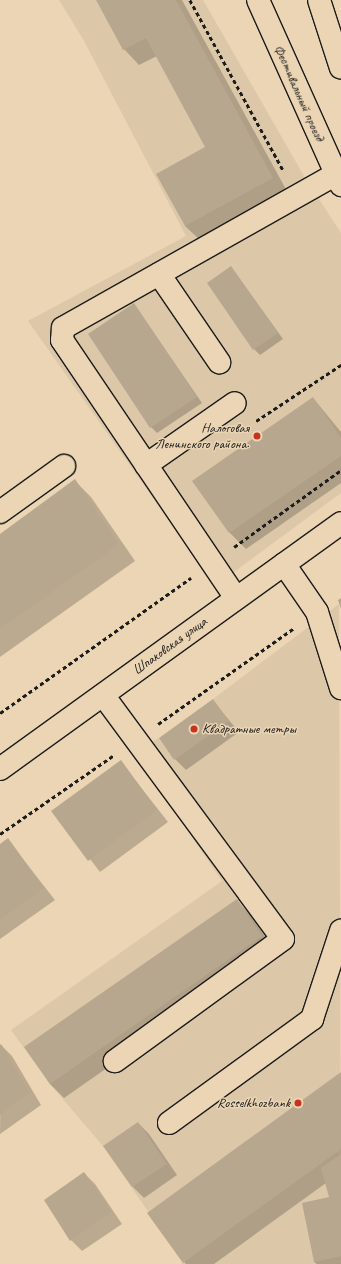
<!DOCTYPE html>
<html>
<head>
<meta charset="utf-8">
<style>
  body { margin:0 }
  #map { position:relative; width:341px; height:1264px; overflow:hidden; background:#ebd5b4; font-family:Caveat,sans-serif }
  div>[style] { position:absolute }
  .built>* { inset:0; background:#dcc7a9 }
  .shadow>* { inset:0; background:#0003 }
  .building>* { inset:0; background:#b8a78f }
  .path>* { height:2.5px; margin-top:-1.25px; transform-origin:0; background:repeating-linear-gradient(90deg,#1c1c1c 0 4px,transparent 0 7px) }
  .roads { filter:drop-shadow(1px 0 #1c1c1c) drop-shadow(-1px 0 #1c1c1c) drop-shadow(0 1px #1c1c1c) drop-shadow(0 -1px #1c1c1c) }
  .minor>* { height:22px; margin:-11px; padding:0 11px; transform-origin:11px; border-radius:11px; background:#ebd5b4 }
  .major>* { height:22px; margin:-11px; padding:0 11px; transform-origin:11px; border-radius:11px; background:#ebd5b4 }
  .dots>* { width:11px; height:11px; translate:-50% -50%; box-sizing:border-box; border:2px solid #ebd5b4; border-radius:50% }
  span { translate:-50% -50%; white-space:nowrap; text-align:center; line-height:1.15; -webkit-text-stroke:3px #ebd5b4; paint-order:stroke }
  .street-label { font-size:14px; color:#1c1c1c }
  .poi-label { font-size:14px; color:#1c1c1c }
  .right { translate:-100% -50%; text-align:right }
  .left { translate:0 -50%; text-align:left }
</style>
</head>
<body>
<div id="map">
  <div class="built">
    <i style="clip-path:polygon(59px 0,203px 0,304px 176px,341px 233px,341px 493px,215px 586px,28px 321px,186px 236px,83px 39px)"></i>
    <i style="clip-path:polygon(339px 604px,341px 1264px,181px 1264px,183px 1262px,103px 1146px,50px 1084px,11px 1030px,222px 881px,134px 752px,159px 738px,174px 760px,228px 721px,213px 699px)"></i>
  </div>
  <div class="shadow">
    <i style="clip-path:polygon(97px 0,182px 0,288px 193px,201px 241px,185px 226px,207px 148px,157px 56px,139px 65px,124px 49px)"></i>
    <i style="clip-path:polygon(231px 267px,283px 339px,260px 355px,254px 349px)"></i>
    <i style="clip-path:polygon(134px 304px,202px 403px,157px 433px,151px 427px)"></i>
    <i style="clip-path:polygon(313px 398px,341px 432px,341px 483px,246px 549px,230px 533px,194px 481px)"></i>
    <i style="clip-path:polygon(75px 481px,91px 497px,135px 561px,0 657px,0 535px)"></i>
    <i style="clip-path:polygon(213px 701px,239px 732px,186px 770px,175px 759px)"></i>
    <i style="clip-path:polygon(121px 762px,168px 822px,100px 872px,53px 811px)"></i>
    <i style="clip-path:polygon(8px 840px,55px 900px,0 939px,0 845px)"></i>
    <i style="clip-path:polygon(237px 901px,250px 915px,275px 951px,64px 1098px,50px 1084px,25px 1047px)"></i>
    <i style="clip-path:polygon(1px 1045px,12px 1056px,41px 1105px,0 1134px)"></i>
    <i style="clip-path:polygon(341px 1074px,341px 1264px,317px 1264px,314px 1262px,330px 1198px,326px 1183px,214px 1264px,186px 1264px,184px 1262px)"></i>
    <i style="clip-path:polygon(138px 1123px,149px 1134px,177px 1175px,144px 1198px,133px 1187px)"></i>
    <i style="clip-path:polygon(84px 1173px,95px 1184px,122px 1224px,82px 1251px,71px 1240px)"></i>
  </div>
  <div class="building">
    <i style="clip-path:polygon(96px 0,176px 0,273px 178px,185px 226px,156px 174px,205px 147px,146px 38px,123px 50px)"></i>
    <i style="clip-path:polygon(231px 266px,278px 333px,253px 350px,207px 283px)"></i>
    <i style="clip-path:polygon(134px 303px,197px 397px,150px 428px,88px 334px)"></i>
    <i style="clip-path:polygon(313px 397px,341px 438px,341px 456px,229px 533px,192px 481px)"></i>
    <i style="clip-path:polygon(75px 479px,119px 544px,0 629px,0 534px)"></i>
    <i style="clip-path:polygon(341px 598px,341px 609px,338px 600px)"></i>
    <i style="clip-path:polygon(213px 699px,229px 721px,174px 760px,159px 738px)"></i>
    <i style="clip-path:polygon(121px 760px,157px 810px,88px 861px,51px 811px)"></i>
    <i style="clip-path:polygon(8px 838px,44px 888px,0 920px,0 844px)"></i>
    <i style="clip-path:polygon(237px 899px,262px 936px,50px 1084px,24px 1047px)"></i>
    <i style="clip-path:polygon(1px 1044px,30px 1093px,0 1115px,0 1045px)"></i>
    <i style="clip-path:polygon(341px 1072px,341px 1149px,183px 1263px,147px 1213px)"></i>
    <i style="clip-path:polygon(138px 1122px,167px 1164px,132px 1187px,103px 1146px)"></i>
    <i style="clip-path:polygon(341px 1154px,341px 1256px,314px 1262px,302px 1203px,329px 1197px,321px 1168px)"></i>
    <i style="clip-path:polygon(84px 1172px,112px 1212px,70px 1241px,44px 1200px)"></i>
  </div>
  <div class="path">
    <i style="left:190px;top:0;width:196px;rotate:61.3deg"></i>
    <i style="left:256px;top:421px;width:102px;rotate:-33.4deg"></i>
    <i style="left:234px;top:547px;width:132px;rotate:-35.7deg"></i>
    <i style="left:0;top:713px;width:234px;rotate:-35.3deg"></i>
    <i style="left:158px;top:724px;width:166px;rotate:-35.2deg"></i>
    <i style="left:0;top:834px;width:139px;rotate:-34.7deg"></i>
  </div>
  <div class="roads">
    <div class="minor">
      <i style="left:258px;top:0;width:203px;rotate:65.8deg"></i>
      <i style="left:319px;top:0;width:71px;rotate:72.1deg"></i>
      <i style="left:159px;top:274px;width:107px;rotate:55.7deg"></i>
      <i style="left:146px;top:465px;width:108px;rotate:-34.9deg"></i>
      <i style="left:0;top:512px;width:79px;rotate:-35.7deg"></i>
      <i style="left:284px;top:564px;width:58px;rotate:55.5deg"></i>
      <i style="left:317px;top:612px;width:80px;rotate:72.5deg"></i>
      <i style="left:236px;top:598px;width:311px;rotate:-124deg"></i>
      <i style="left:62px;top:340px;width:12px;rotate:-85deg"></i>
      <i style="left:63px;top:328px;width:313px;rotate:-29.4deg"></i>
      <i style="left:103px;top:695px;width:303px;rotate:53.6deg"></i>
      <i style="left:283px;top:939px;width:208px;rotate:144deg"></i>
      <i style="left:169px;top:1123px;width:177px;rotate:-36deg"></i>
      <i style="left:312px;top:1019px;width:93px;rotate:-71.8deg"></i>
    </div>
    <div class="major">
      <i style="left:0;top:769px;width:420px;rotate:-35.8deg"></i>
    </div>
  </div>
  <div class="dots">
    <i style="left:257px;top:436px;background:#c8321e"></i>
    <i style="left:194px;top:729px;background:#c8321e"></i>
    <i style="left:298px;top:1103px;background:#c8321e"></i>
  </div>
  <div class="street-label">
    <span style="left:299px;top:93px;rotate:66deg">Фестивальный проезд</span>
    <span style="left:170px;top:646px;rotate:-36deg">Шпаковская улица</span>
  </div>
  <div class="poi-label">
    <span class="right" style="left:249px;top:436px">Налоговая<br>Ленинского района.</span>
    <span class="left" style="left:202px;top:729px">Квадратные метры</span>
    <span class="right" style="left:290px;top:1103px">Rosselkhozbank</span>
  </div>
</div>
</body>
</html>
